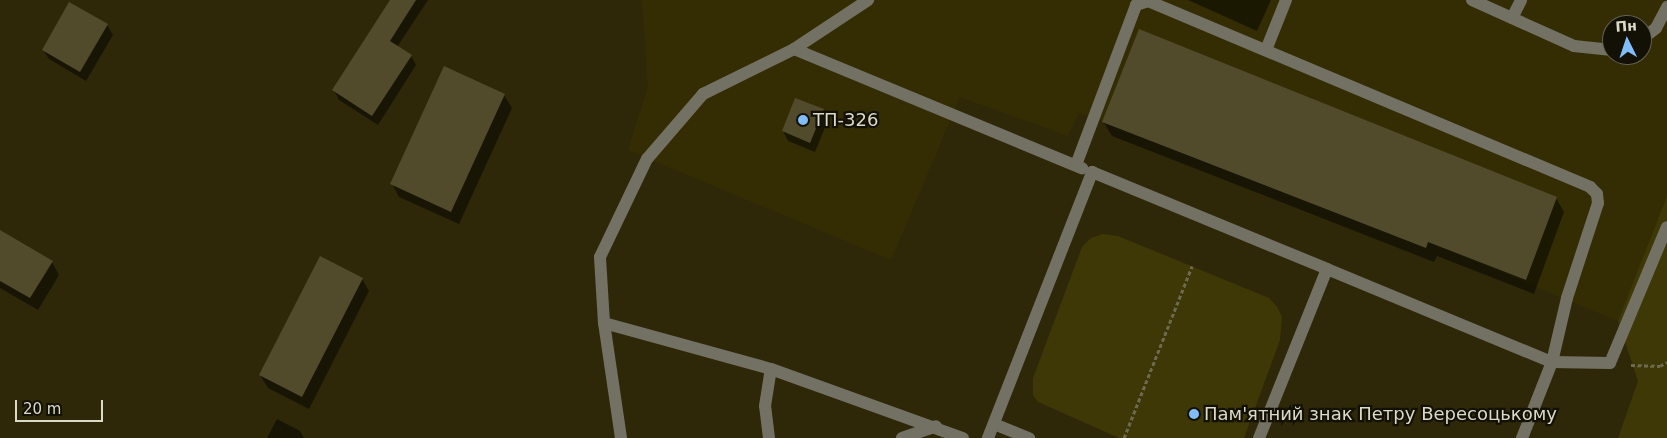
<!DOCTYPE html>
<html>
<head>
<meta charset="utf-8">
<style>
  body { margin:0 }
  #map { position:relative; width:1667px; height:438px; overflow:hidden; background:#2e2809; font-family:"DejaVu Sans",sans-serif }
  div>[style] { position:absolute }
  .built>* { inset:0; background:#342d04 }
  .green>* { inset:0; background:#3e3706 }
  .shadow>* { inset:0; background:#0007 }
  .building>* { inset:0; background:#514b2c }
  .path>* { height:3px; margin-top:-1.5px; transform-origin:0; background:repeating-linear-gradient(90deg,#6e6a50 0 4px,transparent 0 6.5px) }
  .minor>* { height:12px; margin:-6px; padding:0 6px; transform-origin:6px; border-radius:6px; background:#737163 }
  .dots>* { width:14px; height:14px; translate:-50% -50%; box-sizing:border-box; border:2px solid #131105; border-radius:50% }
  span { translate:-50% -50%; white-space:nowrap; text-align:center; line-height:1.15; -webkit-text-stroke:4.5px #131105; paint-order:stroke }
  .poi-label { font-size:18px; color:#dbd9c7 }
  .left { translate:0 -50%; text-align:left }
  .north { position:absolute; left:1602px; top:15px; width:50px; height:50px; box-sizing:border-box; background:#131105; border:1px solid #636153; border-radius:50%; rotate:356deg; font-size:14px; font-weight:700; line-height:20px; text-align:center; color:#dbd9c7 }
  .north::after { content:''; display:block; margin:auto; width:18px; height:22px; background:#80bdfa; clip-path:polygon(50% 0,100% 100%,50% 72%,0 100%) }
  .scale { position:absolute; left:15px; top:400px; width:88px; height:22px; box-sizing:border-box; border:2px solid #dbd9c7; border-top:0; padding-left:6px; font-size:15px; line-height:18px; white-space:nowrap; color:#dbd9c7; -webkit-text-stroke:4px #131105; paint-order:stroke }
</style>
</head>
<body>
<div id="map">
  <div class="built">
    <i style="clip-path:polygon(evenodd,642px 0,1667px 0,1667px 196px,1618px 321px,1428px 242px,1426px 248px,1095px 118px,1079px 113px,1068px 136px,960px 97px,891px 260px,628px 150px,648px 86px,642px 0,1612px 25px,1642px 25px,1642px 55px,1612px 55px,1612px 25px)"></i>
  </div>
  <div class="green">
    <i style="clip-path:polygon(1667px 196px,1667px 438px,1618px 438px,1638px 381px,1618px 321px)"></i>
    <i style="clip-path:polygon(1103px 234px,1118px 236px,1269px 298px,1277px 307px,1282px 317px,1280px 340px,1244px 438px,1119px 438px,1038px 402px,1033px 395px,1033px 378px,1082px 247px,1091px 238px)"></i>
  </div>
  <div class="shadow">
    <i style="clip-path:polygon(392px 0,428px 0,397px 47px,411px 56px,416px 65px,378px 125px,339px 100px,334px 90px)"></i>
    <i style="clip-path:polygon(1188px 0,1271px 0,1257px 31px)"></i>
    <i style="clip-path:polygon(107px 25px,113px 35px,86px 81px,49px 59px,43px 50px)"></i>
    <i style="clip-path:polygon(445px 68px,504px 95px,512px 108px,459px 224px,399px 197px,392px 184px)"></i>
    <i style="clip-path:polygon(823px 110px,828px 120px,815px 152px,788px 141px,783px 131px)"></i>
    <i style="clip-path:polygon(1103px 121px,1556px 198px,1564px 212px,1534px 294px,1437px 256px,1434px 262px,1112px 136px)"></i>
    <i style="clip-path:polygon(0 232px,52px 262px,59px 275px,38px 310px,0 288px)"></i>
    <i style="clip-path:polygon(362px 279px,369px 291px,309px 409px,268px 388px,260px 375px)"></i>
    <i style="clip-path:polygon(277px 419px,300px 431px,304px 438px,267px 438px)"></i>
  </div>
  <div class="building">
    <i style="clip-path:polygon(390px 0,416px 0,390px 41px,412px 55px,372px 116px,332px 90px)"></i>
    <i style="clip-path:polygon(69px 2px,108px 24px,80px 72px,42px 50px)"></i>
    <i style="clip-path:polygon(1139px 29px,1557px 197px,1526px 280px,1428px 242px,1426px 248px,1102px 122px)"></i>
    <i style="clip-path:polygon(444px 66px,505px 94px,451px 212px,390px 184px)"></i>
    <i style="clip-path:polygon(795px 98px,824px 109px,810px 143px,782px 131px)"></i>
    <i style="clip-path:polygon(0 230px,53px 261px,30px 298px,0 281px)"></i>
    <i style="clip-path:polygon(320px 256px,363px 278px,302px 397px,259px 375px)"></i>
  </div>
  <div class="path">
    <i style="left:1631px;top:365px;width:29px;rotate:2deg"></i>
    <i style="left:1660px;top:366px;width:8px;rotate:-30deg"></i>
    <i style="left:1124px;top:438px;width:185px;rotate:-68.4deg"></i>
  </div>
  <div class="minor">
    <i style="left:1472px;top:0;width:112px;rotate:24.3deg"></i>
    <i style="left:1574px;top:46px;width:38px;rotate:6deg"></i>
    <i style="left:1512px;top:18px;width:20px;rotate:-63deg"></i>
    <i style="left:1642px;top:39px;width:18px;rotate:-38deg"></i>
    <i style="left:1656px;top:28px;width:24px;rotate:-62deg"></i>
    <i style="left:794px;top:49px;width:312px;rotate:22.5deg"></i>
    <i style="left:1266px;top:50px;width:54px;rotate:-68.2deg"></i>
    <i style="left:1076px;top:165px;width:171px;rotate:-69.4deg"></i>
    <i style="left:1136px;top:5px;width:13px;rotate:-18deg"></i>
    <i style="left:1148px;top:1px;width:480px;rotate:22.8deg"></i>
    <i style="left:1590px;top:187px;width:10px;rotate:45deg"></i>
    <i style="left:1597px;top:194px;width:9px;rotate:84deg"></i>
    <i style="left:1598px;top:203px;width:100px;rotate:108.1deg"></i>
    <i style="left:1567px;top:298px;width:66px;rotate:103.2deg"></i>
    <i style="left:1552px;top:362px;width:58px;rotate:1deg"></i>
    <i style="left:1610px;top:363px;width:147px;rotate:-67.3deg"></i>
    <i style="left:1327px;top:269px;width:243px;rotate:22.5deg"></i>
    <i style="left:1552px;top:362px;width:82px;rotate:111.5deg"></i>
    <i style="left:604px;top:323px;width:173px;rotate:15.4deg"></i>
    <i style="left:771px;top:369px;width:204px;rotate:19.8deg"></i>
    <i style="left:994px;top:424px;width:38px;rotate:22deg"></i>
    <i style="left:621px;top:438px;width:116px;rotate:-98.4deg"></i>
    <i style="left:604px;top:323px;width:66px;rotate:-93.5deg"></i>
    <i style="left:600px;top:257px;width:109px;rotate:-64.4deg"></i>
    <i style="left:647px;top:159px;width:86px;rotate:-49.3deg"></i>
    <i style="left:703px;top:94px;width:102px;rotate:-26.3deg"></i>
    <i style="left:794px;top:49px;width:89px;rotate:-33.5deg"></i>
    <i style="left:769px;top:438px;width:32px;rotate:-97deg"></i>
    <i style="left:765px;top:406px;width:37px;rotate:-81deg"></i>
    <i style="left:902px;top:438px;width:36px;rotate:-19deg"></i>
    <i style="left:988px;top:438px;width:286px;rotate:-68.6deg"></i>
    <i style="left:1092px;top:172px;width:254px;rotate:22.4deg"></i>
    <i style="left:1327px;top:269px;width:182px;rotate:111.9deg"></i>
  </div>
  <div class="dots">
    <i style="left:803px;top:120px;background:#80bdfa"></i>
    <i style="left:1194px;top:414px;background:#80bdfa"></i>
  </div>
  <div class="poi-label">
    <span class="left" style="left:813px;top:120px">ТП-326</span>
    <span class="left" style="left:1204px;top:414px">Пам'ятний знак Петру Вересоцькому</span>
  </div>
  <div class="north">Пн</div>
  <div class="scale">20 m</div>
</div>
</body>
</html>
